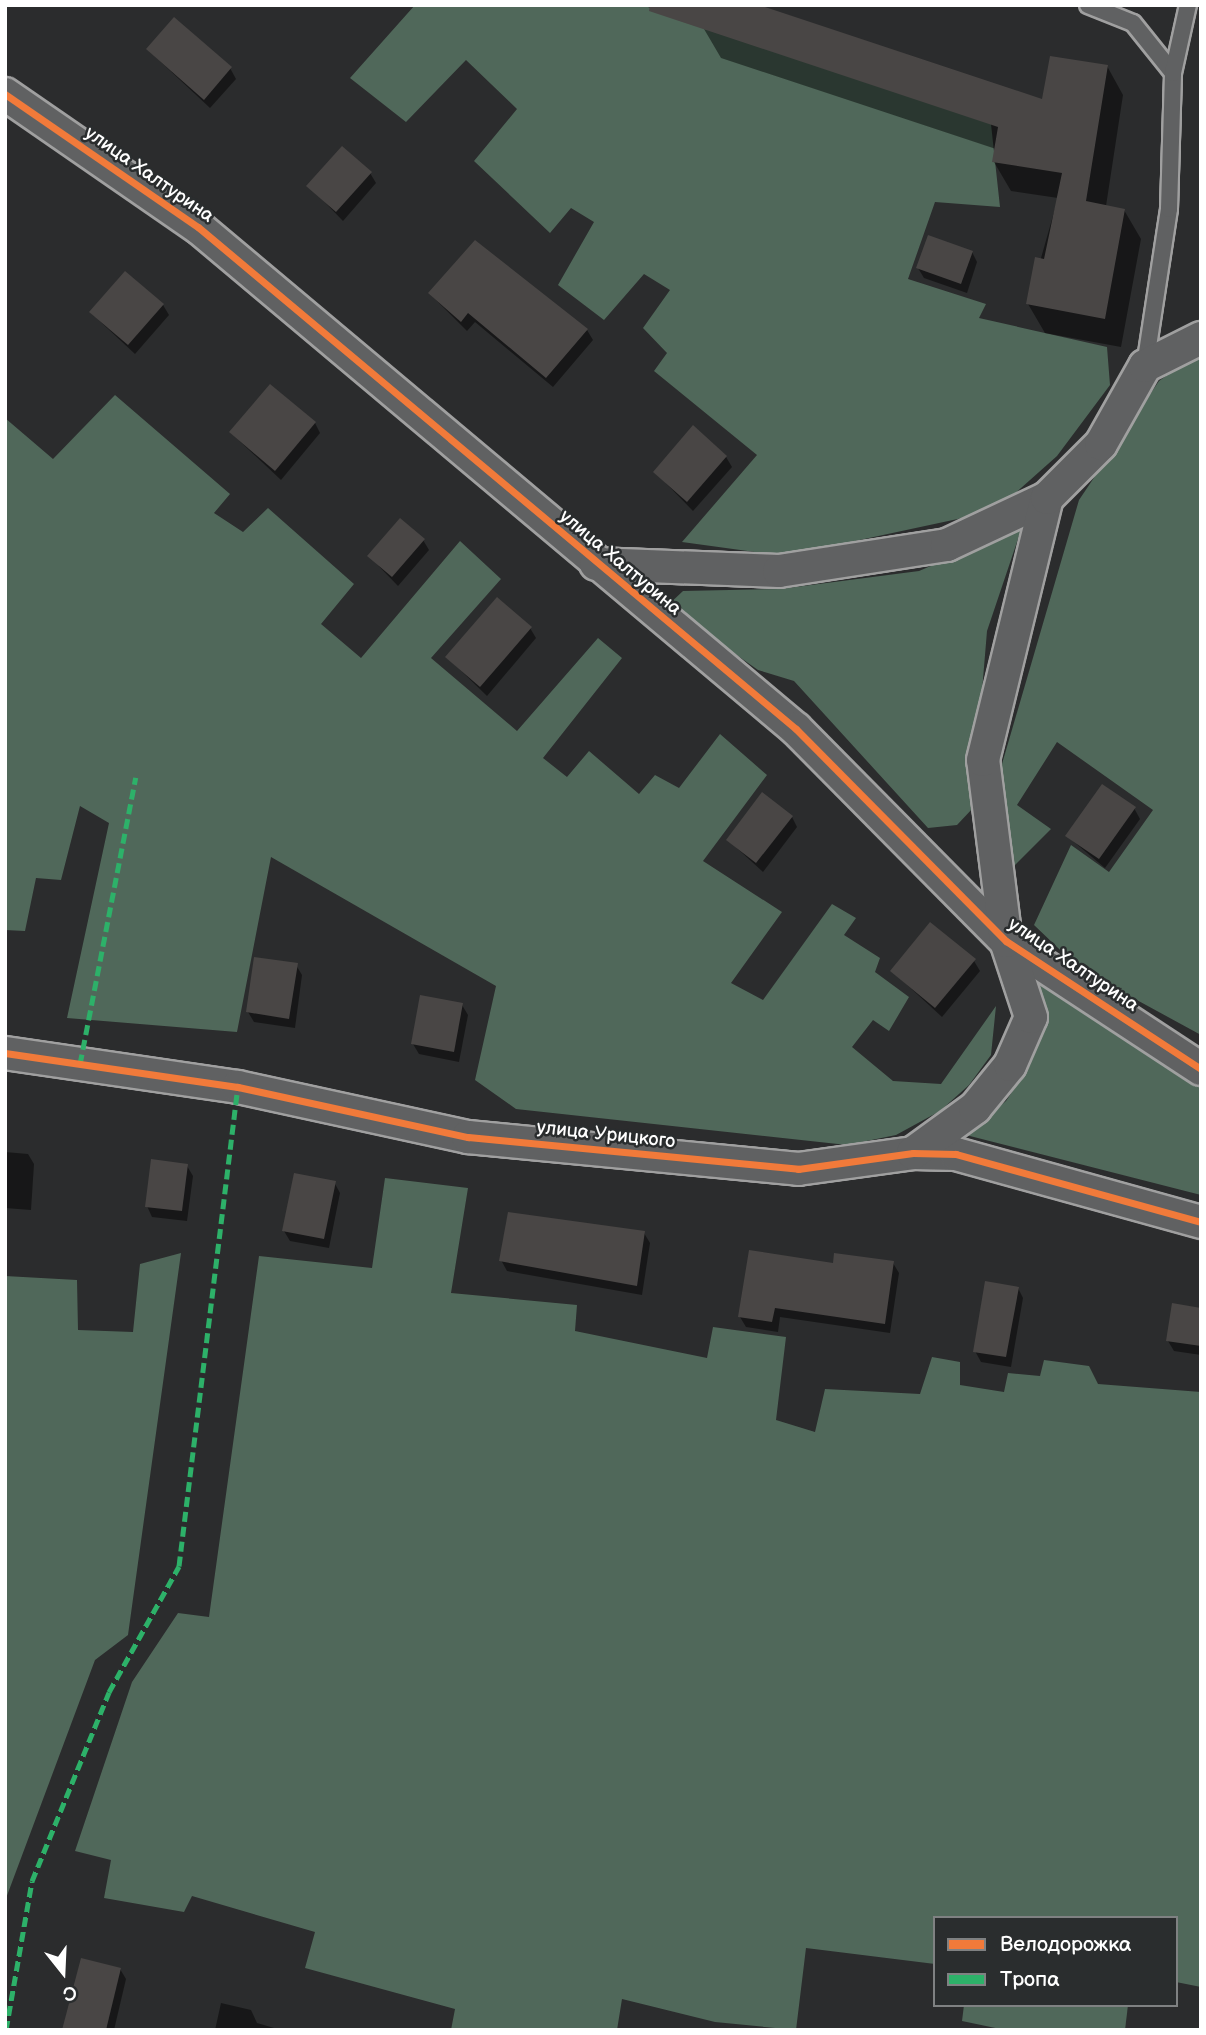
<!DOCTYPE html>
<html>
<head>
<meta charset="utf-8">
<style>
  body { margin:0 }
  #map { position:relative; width:1206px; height:2035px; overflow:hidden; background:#2b2c2d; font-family:"Balsamiq Sans",sans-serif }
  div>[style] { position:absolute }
  .green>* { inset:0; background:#50685a }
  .shadow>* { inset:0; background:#0007 }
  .building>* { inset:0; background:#494645 }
  .roads { filter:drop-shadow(2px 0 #a0a0a0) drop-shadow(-2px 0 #a0a0a0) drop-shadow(0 2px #a0a0a0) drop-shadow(0 -2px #a0a0a0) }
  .service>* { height:16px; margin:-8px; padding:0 8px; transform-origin:8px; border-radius:8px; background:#606162 }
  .minor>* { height:32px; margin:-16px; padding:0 16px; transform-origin:16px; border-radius:16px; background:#606162 }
  .quiet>* { height:5px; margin-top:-2.5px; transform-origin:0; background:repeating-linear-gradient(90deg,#2db169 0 10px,transparent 0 15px) }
  .cycleway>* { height:7px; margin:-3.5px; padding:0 3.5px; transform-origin:3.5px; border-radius:3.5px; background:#f17a3a }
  span { translate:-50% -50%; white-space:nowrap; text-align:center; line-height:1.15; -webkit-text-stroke:5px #2a2d2e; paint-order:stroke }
  .street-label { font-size:19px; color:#fff }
  .frame { position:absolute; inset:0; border:7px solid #fff; pointer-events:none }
  .legend { position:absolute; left:933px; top:1916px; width:245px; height:91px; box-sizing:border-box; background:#2a2d2e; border:2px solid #7f8182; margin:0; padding:9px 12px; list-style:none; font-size:21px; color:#fff }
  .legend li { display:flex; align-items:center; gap:14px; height:35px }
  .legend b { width:35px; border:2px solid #7f8182 }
  .north { position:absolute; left:28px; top:1937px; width:70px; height:70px; -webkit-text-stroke:5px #2a2d2e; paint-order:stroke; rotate:162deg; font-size:19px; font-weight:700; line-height:28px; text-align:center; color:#fff }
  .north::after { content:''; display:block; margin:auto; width:24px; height:32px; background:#fff; clip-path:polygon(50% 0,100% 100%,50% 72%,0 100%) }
</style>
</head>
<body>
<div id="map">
  <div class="green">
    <i style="clip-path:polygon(415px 5px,642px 5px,991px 124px,1000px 207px,935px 202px,908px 279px,986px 304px,979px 318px,1107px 347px,1110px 385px,1057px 456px,1011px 497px,967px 517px,785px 556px,682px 542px,757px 455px,654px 371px,667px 353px,643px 328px,670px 290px,644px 274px,604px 320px,558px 285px,594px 222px,571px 208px,550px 233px,474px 161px,517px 109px,466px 60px,406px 122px,350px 78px)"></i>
    <i style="clip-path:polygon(1201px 351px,1201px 1035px,1080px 969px,1034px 925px,1071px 845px,1109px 872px,1153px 810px,1057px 742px,1017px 805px,1051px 829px,1011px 869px,997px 781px,1079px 500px,1159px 381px)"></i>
    <i style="clip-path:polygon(115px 395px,230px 494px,214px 513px,243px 532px,268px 508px,354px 584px,321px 624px,361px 658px,460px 541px,501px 579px,431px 658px,517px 731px,598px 638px,622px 658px,543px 758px,567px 777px,589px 751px,639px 794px,655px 775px,679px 788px,720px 734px,767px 775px,703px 861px,782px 912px,731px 983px,763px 1000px,832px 904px,856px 918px,844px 935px,880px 958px,875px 972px,909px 997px,889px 1031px,873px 1020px,852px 1047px,893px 1081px,941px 1084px,996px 1006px,991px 1055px,969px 1085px,940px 1111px,896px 1135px,847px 1145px,516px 1109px,475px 1080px,496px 986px,271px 857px,237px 1032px,67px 1018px,109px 823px,80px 806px,61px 880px,36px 878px,25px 931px,5px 930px,5px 418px,53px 459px)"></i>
    <i style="clip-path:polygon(1022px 527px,987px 631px,982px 691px,968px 747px,973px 808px,957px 825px,928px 828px,794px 681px,758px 670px,667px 606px,683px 591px,780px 589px,919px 571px)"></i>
    <i style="clip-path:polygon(1034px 979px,1201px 1086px,1201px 1195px,966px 1135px,1006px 1101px,1030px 1065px,1044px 1016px)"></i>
    <i style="clip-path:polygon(385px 1178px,468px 1188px,451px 1293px,577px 1305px,575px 1331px,707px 1358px,713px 1327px,786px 1337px,776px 1420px,815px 1432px,825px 1389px,920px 1394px,932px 1357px,960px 1362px,960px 1385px,1004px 1392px,1008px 1373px,1040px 1376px,1044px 1360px,1089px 1366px,1098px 1384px,1201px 1392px,1201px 1987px,1176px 1982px,1176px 1918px,935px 1918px,935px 1964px,806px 1948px,796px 2030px,715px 2022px,622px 1999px,617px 2030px,451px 2030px,455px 2009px,305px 1968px,315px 1932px,192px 1896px,184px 1912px,104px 1898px,111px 1860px,75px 1851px,132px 1682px,178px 1613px,209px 1617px,259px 1256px,372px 1268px)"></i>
    <i style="clip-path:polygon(181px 1253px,128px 1635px,95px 1660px,5px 1901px,5px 1276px,77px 1280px,78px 1330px,133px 1332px,140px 1264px)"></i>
    <i style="clip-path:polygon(964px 2005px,1128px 2005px,1125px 2030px,1005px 2030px,962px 2021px)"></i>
  </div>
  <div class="shadow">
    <i style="clip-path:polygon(704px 29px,1044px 102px,1107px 66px,1123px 95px,1106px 206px,1124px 210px,1141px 239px,1121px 347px,1045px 333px,1028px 304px,1058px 198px,1011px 191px,994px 162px,996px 149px,721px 58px)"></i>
    <i style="clip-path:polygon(148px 50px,230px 68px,236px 79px,210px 108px)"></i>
    <i style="clip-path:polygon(370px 173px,376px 183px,343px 221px,309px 186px)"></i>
    <i style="clip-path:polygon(972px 252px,977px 262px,967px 293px,924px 278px,918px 268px)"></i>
    <i style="clip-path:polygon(430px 294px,587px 330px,593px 340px,553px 387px,475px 322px,467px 331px)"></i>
    <i style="clip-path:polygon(163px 305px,169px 315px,135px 354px,91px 313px)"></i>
    <i style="clip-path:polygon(315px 423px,320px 433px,281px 480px,231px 433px)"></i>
    <i style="clip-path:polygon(726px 457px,732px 467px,693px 511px,655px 472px)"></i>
    <i style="clip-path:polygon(423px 540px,429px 550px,398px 586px,369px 556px)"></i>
    <i style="clip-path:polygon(530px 628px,536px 638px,487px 696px,447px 657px)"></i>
    <i style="clip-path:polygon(1134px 808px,1140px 819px,1105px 868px,1067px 836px)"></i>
    <i style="clip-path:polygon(792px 817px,797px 827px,763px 872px,728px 840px)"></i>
    <i style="clip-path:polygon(974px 961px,980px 971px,942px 1017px,892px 971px)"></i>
    <i style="clip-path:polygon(296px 965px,302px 975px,295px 1028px,254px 1022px,248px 1012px)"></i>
    <i style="clip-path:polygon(462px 1005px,468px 1015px,459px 1062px,419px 1054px,413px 1044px)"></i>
    <i style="clip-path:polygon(5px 1152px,28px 1154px,34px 1164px,31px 1210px,5px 1208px)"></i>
    <i style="clip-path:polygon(187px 1166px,193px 1176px,187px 1221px,152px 1217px,147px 1206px)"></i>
    <i style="clip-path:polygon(334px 1182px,340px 1193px,329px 1248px,290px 1241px,284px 1231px)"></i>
    <i style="clip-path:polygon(644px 1233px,650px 1243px,642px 1295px,507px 1271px,501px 1260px)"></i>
    <i style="clip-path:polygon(893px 1263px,899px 1273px,890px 1333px,780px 1317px,778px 1332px,746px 1327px,740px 1317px,835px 1265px)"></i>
    <i style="clip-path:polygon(1018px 1288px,1023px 1298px,1011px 1367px,981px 1362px,975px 1351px)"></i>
    <i style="clip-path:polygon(1201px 1310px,1201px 1355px,1174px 1351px,1168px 1341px)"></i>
    <i style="clip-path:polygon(120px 1969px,126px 1979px,114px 2030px,64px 2030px)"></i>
    <i style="clip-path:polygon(221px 2003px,251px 2010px,257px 2023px,281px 2030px,215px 2030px)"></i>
  </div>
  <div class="building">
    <i style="clip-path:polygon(650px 5px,759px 5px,1042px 99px,1050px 56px,1108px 65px,1086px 201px,1125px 209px,1105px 319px,1026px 304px,1035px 257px,1044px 259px,1062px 173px,992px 162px,998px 127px,649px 11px)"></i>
    <i style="clip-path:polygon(174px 17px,232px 67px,204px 100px,146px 49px)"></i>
    <i style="clip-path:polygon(342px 146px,372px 172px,336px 212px,306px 186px)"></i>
    <i style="clip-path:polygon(928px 235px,973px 251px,961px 284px,916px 268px)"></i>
    <i style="clip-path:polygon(475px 240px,588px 329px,546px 378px,468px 313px,461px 322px,428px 293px)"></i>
    <i style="clip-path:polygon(125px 271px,164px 304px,128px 345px,89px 312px)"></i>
    <i style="clip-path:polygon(270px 384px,316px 422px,275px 471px,229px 432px)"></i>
    <i style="clip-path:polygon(693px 425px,727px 456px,687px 502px,653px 472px)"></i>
    <i style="clip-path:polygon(400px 518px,425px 539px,392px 577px,367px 556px)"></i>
    <i style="clip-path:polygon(497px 597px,532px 627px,480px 687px,445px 657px)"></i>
    <i style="clip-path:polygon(1102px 784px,1136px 807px,1099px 859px,1065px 836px)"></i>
    <i style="clip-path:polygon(762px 792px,793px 816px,756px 863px,726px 840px)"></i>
    <i style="clip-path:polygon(930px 922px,976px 959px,935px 1008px,890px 971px)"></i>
    <i style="clip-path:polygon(254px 957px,298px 963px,289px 1019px,246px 1012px)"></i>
    <i style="clip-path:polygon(420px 995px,463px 1003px,454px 1052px,411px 1044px)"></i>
    <i style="clip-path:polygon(151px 1159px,188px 1164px,182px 1211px,145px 1207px)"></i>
    <i style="clip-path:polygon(294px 1173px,336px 1181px,324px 1239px,282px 1231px)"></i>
    <i style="clip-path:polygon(508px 1212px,645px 1231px,637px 1286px,499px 1261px)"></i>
    <i style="clip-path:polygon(749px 1250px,833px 1263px,834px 1253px,894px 1261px,885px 1324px,775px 1308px,772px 1322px,738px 1317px)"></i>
    <i style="clip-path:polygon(985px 1281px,1019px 1287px,1006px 1357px,973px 1352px)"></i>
    <i style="clip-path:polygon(1172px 1303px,1201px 1308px,1201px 1346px,1166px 1341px)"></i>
    <i style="clip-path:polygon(81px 1958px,121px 1968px,106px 2030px,62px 2030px)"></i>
  </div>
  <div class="roads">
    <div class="service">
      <i style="left:1088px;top:5px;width:48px;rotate:21.8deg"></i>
      <i style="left:1133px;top:23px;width:64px;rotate:51.3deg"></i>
      <i style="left:1145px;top:366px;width:159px;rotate:-81.3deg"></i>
      <i style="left:1169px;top:209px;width:136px;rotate:-88.3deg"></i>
      <i style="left:1173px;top:73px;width:70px;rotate:-77.6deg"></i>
    </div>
    <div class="minor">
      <i style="left:5px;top:94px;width:234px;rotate:34.6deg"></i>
      <i style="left:198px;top:227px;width:781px;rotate:40.01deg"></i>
      <i style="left:796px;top:729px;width:298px;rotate:45.3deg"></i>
      <i style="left:1006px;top:941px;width:233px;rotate:33.3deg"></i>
      <i style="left:596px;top:564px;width:183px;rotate:2.2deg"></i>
      <i style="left:779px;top:571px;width:170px;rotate:-8.8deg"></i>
      <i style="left:947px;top:545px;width:110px;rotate:-25.2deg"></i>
      <i style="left:5px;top:1053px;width:235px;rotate:8.3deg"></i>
      <i style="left:238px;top:1087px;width:235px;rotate:12.3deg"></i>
      <i style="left:468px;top:1137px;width:332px;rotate:5.5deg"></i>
      <i style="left:798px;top:1169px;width:116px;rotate:-7.9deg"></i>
      <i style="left:913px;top:1153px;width:43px;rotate:1.3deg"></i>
      <i style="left:956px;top:1154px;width:254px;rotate:15.5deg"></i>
      <i style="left:913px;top:1153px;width:77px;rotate:-36deg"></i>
      <i style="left:975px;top:1108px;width:55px;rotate:-50.9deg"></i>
      <i style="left:1010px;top:1065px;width:52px;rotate:-66.4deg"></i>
      <i style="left:1031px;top:1017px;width:80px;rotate:-108.2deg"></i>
      <i style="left:1006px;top:941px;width:182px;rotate:-97.2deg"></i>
      <i style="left:983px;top:760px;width:270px;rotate:-76.3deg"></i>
      <i style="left:1047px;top:498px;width:76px;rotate:-45deg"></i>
      <i style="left:1101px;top:444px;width:90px;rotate:-60.6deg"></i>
      <i style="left:1145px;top:366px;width:63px;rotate:-26.6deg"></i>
    </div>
  </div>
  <div class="quiet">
    <i style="left:80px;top:1064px;width:292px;rotate:-79deg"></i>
    <i style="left:6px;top:2030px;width:151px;rotate:-80.1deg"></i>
    <i style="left:32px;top:1881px;width:204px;rotate:-67.8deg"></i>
    <i style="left:109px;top:1692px;width:144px;rotate:-60.9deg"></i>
    <i style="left:179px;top:1566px;width:483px;rotate:-83deg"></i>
  </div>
  <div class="cycleway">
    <i style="left:5px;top:94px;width:234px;rotate:34.6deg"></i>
    <i style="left:198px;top:227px;width:781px;rotate:40.01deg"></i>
    <i style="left:796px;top:729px;width:298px;rotate:45.3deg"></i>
    <i style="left:1006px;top:941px;width:233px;rotate:33.3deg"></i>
    <i style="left:5px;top:1053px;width:235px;rotate:8.3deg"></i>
    <i style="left:238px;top:1087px;width:235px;rotate:12.3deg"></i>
    <i style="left:468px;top:1137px;width:332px;rotate:5.5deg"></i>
    <i style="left:798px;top:1169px;width:116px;rotate:-7.9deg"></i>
    <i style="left:913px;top:1153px;width:43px;rotate:1.3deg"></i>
    <i style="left:956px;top:1154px;width:254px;rotate:15.5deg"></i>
  </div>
  <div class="street-label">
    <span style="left:149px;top:175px;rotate:35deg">улица Халтурина</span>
    <span style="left:620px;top:563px;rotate:40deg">улица Халтурина</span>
    <span style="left:1073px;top:965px;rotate:34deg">улица Халтурина</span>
    <span style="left:606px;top:1135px;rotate:6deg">улица Урицкого</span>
  </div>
  <div class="frame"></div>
  <ul class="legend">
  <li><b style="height:9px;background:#f17a3a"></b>Велодорожка</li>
  <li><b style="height:9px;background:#2db169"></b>Тропа</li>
  </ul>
  <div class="north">С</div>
</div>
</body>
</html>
